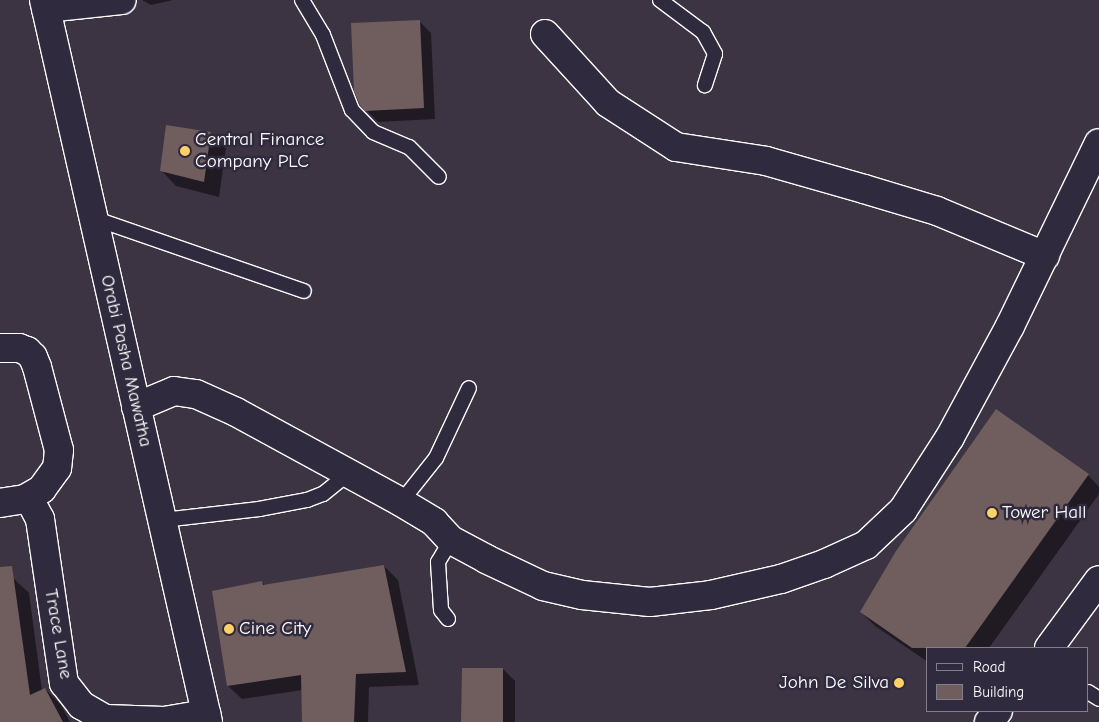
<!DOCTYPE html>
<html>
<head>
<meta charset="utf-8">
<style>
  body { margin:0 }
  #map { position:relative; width:1099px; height:722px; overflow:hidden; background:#3c3443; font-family:"Comic Neue",sans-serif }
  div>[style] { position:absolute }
  .shadow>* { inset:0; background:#0007 }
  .building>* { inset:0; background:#705d5d }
  .roads { filter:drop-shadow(1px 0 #fff) drop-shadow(-1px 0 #fff) drop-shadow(0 1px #fff) drop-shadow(0 -1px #fff) }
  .lane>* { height:14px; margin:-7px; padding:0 7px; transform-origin:7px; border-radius:7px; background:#2f2a3d }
  .street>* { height:28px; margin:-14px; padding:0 14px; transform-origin:14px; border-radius:14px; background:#2f2a3d }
  .primary>* { height:28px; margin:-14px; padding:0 14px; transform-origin:14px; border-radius:14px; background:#2f2a3d }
  .dots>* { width:14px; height:14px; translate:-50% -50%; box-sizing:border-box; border:2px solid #2f2a3d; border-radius:50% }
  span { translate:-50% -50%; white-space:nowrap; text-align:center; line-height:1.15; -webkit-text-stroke:5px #2f2a3d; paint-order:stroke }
  .poi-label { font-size:19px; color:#fff }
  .left { translate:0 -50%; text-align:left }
  .right { translate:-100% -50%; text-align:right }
  .street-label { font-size:19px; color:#fff }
  .legend { position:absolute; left:926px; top:647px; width:162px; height:65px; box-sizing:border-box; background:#2f2a3d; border:1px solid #827f8b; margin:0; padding:6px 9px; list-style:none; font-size:15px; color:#fff }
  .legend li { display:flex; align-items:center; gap:10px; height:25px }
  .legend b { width:25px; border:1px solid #827f8b }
</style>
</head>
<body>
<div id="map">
  <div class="shadow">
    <i style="clip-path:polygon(142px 0,173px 0,151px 5px)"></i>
    <i style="clip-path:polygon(419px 21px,431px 33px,435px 119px,378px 122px,361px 105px)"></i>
    <i style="clip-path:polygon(210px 133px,226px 148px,219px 197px,176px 186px,161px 170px)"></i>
    <i style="clip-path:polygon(1088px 475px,1099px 487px,1099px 494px,989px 648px,928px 648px,928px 662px,875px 626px,861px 612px)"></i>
    <i style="clip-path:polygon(384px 566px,398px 580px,419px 685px,369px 687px,368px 722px,303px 722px,303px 690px,242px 699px,228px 686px,262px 582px,266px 586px)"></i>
    <i style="clip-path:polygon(13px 578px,29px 593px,42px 691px,45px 689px,61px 705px,70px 722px,0 722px,0 580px)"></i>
    <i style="clip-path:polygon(503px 669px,515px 681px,515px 722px,463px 722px)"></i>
  </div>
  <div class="building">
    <i style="clip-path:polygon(420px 20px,424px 108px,365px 111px,360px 105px,354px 91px,351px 23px)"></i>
    <i style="clip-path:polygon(166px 125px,211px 132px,204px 182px,160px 171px)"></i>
    <i style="clip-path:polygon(996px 409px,1089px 474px,965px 648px,912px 648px,860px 612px,896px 551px)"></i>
    <i style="clip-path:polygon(384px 565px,406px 672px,356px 674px,354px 722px,302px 722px,301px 675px,227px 686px,212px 591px,262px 581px,263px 585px)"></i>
    <i style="clip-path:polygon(12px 566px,30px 695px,45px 688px,63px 722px,0 722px,0 567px)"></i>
    <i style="clip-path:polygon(462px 668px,503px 668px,503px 722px,461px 722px)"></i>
  </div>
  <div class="roads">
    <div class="lane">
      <i style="left:302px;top:0;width:41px;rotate:59deg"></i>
      <i style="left:323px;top:35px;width:80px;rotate:68.9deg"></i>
      <i style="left:352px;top:110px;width:30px;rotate:46deg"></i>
      <i style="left:373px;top:132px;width:39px;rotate:23deg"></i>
      <i style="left:409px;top:147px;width:42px;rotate:45deg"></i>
      <i style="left:660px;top:0;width:54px;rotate:36.7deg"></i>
      <i style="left:703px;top:32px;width:25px;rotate:61deg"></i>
      <i style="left:715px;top:54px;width:33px;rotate:108deg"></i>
      <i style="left:93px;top:218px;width:223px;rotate:19.1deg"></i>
      <i style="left:401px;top:502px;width:56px;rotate:-51.5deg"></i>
      <i style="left:436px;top:458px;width:77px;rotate:-64.8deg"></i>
      <i style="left:163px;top:520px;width:97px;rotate:-6.5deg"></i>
      <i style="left:259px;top:509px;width:49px;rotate:-10.6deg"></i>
      <i style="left:307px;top:500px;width:17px;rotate:-21deg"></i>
      <i style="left:323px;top:494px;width:33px;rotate:-39deg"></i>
      <i style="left:448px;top:619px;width:11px;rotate:-128deg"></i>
      <i style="left:441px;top:610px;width:48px;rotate:-93.6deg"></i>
      <i style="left:438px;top:562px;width:26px;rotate:-59deg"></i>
      <i style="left:1088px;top:692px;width:13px;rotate:32deg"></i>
    </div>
    <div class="street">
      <i style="left:46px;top:8px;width:76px;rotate:-6deg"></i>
      <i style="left:545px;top:34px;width:93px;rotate:47.6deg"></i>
      <i style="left:608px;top:103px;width:81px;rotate:32.9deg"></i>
      <i style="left:676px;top:147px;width:91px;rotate:8.8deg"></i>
      <i style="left:766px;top:161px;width:102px;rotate:15.9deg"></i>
      <i style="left:864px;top:189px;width:76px;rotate:16.8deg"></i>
      <i style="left:937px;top:211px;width:117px;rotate:22.6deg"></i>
      <i style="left:0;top:348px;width:19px"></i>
      <i style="left:19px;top:348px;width:9px;rotate:21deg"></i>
      <i style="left:27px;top:351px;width:8px;rotate:45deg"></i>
      <i style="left:33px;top:357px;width:11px;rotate:68deg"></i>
      <i style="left:37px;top:367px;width:86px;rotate:75.2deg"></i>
      <i style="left:59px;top:450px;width:18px;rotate:96deg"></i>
      <i style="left:57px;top:468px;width:26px;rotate:126deg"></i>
      <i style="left:42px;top:489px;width:20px;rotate:150deg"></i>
      <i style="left:25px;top:499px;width:25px;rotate:171deg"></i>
      <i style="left:136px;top:407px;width:41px;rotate:-22.8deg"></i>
      <i style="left:174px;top:391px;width:22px;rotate:8deg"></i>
      <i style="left:196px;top:394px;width:44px;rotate:24.2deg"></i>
      <i style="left:236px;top:412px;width:188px;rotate:28.6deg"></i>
      <i style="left:401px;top:502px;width:39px;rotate:31deg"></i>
      <i style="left:434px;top:522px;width:25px;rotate:47deg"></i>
      <i style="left:451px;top:540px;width:40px;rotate:28deg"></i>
      <i style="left:486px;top:559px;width:63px;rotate:25.3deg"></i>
      <i style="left:543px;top:586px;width:40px;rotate:13deg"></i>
      <i style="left:582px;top:595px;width:68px;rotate:5.9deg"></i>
      <i style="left:650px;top:602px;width:61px;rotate:-6.5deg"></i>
      <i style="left:711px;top:595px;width:72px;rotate:-12.9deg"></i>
      <i style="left:781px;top:579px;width:46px;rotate:-19.2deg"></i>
      <i style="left:824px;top:564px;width:46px;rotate:-24.3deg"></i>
      <i style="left:866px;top:545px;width:51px;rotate:-43.4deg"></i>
      <i style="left:903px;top:510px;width:87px;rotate:-57.2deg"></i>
      <i style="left:950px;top:437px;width:126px;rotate:-61.6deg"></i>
      <i style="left:1010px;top:326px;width:203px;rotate:-64.1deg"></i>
      <i style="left:25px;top:499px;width:9px;rotate:36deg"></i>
      <i style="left:32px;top:504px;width:17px;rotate:62deg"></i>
      <i style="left:40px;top:519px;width:166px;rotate:81.7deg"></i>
      <i style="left:64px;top:683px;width:28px;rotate:52deg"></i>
      <i style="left:81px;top:705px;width:28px;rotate:30deg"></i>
      <i style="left:105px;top:719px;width:59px;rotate:1.9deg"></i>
      <i style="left:164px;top:721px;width:43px;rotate:-9.5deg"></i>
    </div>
    <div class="primary">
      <i style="left:44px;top:0;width:740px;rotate:77.2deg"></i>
      <i style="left:1049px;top:648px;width:84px;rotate:-53.7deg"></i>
      <i style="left:989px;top:722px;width:14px;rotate:-51deg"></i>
    </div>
  </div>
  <div class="dots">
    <i style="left:185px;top:151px;background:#ffd166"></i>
    <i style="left:992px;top:513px;background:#ffd166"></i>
    <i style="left:229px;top:629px;background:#ffd166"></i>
    <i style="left:899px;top:683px;background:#ffd166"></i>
  </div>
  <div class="poi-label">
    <span class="left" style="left:195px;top:151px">Central Finance<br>Company PLC</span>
    <span class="left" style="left:1002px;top:513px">Tower Hall</span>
    <span class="left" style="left:239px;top:629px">Cine City</span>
    <span class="right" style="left:889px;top:683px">John De Silva</span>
  </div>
  <div class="street-label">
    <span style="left:126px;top:361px;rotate:77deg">Orabi Pasha Mawatha</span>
    <span style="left:58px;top:634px;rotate:80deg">Trace Lane</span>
  </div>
  <ul class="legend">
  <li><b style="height:6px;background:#2f2a3d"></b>Road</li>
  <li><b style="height:14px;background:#705d5d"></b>Building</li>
  </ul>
</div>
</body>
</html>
